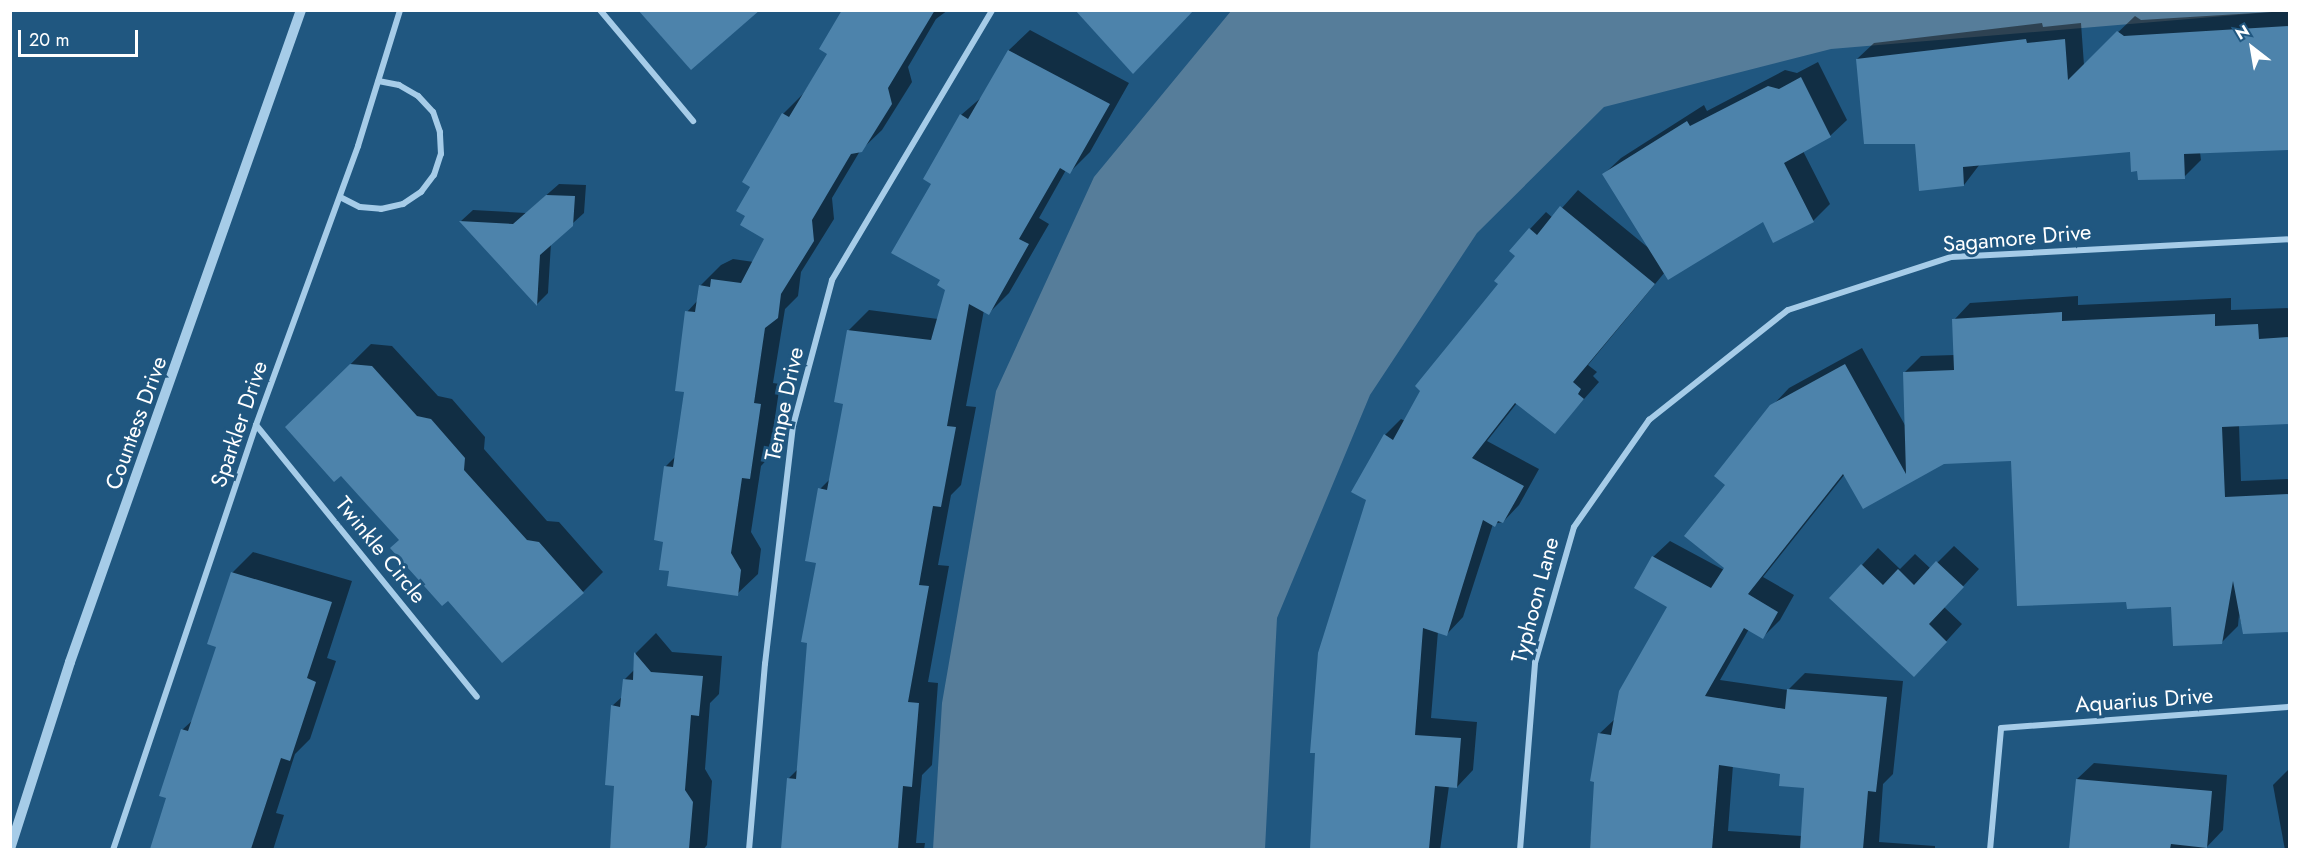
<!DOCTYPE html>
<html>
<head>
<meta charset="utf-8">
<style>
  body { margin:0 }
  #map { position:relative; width:2300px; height:860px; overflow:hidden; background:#205780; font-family:Jost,sans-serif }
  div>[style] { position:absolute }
  .water>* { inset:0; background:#567d9a }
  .shadow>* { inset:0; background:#0007 }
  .building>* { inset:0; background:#4d83ab }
  .minor>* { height:6px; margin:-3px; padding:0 3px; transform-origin:3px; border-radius:3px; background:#a6cce8 }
  .tertiary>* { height:10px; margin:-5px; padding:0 5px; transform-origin:5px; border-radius:5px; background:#a6cce8 }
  span { translate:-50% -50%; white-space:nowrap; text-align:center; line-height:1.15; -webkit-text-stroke:6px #205780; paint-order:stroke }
  .street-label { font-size:22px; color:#fff }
  .frame { position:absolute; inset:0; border:12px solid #fff; pointer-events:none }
  .north { position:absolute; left:2222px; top:18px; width:60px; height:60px; -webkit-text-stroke:4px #205780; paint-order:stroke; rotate:329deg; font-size:16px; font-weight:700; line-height:24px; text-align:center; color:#fff }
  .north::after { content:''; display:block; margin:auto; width:21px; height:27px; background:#fff; clip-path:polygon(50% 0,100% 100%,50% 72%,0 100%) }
  .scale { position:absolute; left:18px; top:30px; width:120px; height:27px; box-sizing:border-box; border:3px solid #fff; border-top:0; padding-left:8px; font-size:18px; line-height:21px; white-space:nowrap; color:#fff; -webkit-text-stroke:4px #205780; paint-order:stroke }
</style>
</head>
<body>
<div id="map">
  <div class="water">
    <i style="clip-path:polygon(1231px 11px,1231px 10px,2284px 11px,1831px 49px,1604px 107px,1477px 233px,1370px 395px,1277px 618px,1265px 849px,933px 849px,942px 703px,996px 391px,1094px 177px)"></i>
  </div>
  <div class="shadow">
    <i style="clip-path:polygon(844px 10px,948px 10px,936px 19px,908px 67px,912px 82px,882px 130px,860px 151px,832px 198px,834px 219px,801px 272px,798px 296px,785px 309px,773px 383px,780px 384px,769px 457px,761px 466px,751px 532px,761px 549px,758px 574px,737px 594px,670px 570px,665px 540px,666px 466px,676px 456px,685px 391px,687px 312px,698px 300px,700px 286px,721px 265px,733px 259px,754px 262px,766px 239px,747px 216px,752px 187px,783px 114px,803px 94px,829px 54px)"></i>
    <i style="clip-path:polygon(2290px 11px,2290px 148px,2200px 152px,2201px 160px,2184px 177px,2139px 170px,2131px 151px,1980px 164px,1964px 185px,1916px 143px,1857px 59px,1874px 43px,2042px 23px,2043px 27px,2081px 23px,2084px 65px,2135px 16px,2141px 20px)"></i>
    <i style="clip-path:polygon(1030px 30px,1129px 83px,1090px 152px,1070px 172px,1066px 170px,1039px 218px,1049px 224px,1009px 293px,989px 313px,984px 310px,966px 406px,976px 407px,961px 485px,951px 495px,938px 565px,949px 566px,928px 682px,938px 683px,932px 765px,922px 775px,916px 843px,925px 843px,924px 850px,783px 850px,788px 779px,799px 768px,818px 562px,820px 489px,831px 478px,845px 403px,849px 330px,869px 310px,938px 319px,947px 289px,942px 280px,933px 183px,961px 115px,983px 96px,1009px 50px)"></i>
    <i style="clip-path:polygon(1818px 62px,1847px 120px,1830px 136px,1803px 151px,1830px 204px,1813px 221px,1763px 220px,1665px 272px,1588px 365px,1597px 372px,1593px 376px,1599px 382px,1555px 432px,1517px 403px,1487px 441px,1539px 469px,1519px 505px,1503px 522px,1493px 524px,1463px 617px,1447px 634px,1438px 631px,1431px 718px,1477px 722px,1473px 770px,1457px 787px,1449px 786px,1440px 850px,1311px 850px,1368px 500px,1385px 435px,1401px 419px,1405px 421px,1500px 284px,1530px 229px,1546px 212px,1553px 218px,1578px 190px,1651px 250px,1604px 174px,1621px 158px,1704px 105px,1707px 111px,1785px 70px,1797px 73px)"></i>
    <i style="clip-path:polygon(559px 184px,586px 185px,584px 213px,551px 243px,548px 293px,537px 304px,461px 221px,473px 210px,526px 213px)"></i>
    <i style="clip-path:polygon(evenodd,2078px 296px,2078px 305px,2231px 298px,2231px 310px,2290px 308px,2290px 422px,2239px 425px,2241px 481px,2290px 479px,2290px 630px,2244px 633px,2239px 615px,2238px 626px,2221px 643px,2173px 606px,2128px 601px,2013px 460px,1944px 463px,1864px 507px,1845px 474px,1763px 577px,1794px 595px,1780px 620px,1763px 637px,1749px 629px,1720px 680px,1788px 690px,1805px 673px,1903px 681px,1893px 774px,1883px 784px,1879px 842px,1935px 846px,1935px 850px,1590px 850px,1599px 734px,1616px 718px,1669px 607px,1653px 557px,1670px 541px,1724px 570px,1727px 484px,1772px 406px,1789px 388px,1862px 348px,1906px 427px,1904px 373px,1921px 356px,1955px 355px,1954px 320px,1970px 303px,2078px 296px,1733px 765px,1781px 772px,1806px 787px,1802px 836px,1728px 831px,1733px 765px)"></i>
    <i style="clip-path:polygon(371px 344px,392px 346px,438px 396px,452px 399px,485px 437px,484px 449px,547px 521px,559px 522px,603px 572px,583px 592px,401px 540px,341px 474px,287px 427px)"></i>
    <i style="clip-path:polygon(1954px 546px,1979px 569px,1944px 607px,1962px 624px,1931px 658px,1862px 565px,1878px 548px,1900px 569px,1915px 554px,1931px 569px)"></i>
    <i style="clip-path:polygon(253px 552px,352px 581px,327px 658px,336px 661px,310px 739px,295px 754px,276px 813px,284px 815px,273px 850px,151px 850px,168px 797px,182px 730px,194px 719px,218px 646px,232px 573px)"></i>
    <i style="clip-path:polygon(656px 633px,672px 652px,722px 656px,719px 694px,710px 703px,705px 769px,712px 781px,707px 845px,703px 850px,610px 850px,616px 784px,612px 706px,623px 696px,624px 680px,635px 669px,636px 653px)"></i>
    <i style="clip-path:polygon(2094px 763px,2227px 775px,2223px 830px,2204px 850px,2072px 850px,2077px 779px)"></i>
    <i style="clip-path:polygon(2289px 769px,2290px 850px,2285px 850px,2273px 785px)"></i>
  </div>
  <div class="building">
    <i style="clip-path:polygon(638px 10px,760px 10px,691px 70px)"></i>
    <i style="clip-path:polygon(842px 10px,935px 10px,888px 88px,892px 104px,862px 152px,851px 154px,812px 220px,814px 241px,781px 294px,778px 318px,765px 328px,754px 403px,761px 404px,750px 479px,742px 478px,731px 553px,741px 570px,738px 596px,667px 586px,669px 571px,659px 570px,663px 542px,654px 540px,664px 466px,673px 467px,684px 392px,675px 391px,685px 311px,695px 312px,699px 285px,710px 287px,711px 279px,741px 283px,764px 239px,740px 225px,745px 216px,736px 211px,750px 187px,742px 182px,782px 113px,789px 117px,827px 54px,819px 49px)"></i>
    <i style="clip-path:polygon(1075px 10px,1194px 10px,1133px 74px)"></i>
    <i style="clip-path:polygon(2289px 26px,2289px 150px,2184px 154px,2185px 179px,2138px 180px,2137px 171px,2131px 172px,2130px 152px,1963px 167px,1964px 186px,1919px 191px,1915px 144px,1864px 144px,1856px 59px,2026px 39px,2027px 43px,2065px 39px,2068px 80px,2117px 31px,2124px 36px)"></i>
    <i style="clip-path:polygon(1008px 50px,1110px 104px,1070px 174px,1060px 168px,1019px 239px,1029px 244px,989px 315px,969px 304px,947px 426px,956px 427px,941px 507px,933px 506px,919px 585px,929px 586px,908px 702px,919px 703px,912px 787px,903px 786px,898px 849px,781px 849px,787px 778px,796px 779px,807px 643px,801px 642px,816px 563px,805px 561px,818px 488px,827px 490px,843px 404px,834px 402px,847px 330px,931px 340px,945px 290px,937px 285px,940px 280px,891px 253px,931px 184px,923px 179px,960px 114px,968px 119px)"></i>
    <i style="clip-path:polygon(1801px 77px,1831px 137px,1784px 163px,1814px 222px,1773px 243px,1763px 222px,1668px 280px,1602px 174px,1687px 121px,1690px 126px,1768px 86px,1779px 89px)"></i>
    <i style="clip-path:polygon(546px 195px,575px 196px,573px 226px,540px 255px,537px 306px,459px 221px,513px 224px)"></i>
    <i style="clip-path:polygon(1560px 206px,1655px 284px,1573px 382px,1581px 389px,1578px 394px,1584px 399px,1555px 434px,1515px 403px,1472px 458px,1524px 486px,1503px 523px,1498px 521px,1495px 527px,1483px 520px,1447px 636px,1423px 628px,1415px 735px,1461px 738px,1457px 788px,1435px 786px,1429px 849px,1310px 849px,1315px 753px,1310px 753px,1318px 653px,1366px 500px,1351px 492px,1384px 434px,1393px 440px,1420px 391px,1415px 386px,1498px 284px,1494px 281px,1515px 256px,1509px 251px,1529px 228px,1537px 235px)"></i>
    <i style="clip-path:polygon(2062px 312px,2062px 321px,2215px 314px,2215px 326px,2258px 324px,2259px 339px,2289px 337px,2289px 424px,2222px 427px,2225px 497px,2289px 494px,2289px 632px,2243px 634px,2233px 581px,2222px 644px,2173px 646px,2171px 607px,2127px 609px,2126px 602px,2017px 606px,2011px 461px,1944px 464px,1863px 509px,1843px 474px,1748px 594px,1778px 612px,1763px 639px,1744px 628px,1705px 696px,1785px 709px,1787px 689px,1887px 697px,1876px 792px,1868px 791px,1863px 849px,1800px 849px,1804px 788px,1779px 786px,1780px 774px,1719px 765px,1712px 849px,1590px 849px,1594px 782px,1590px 781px,1598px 733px,1611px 735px,1619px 691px,1667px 607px,1634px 588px,1652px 556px,1711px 588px,1724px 568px,1684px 536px,1725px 485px,1714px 476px,1770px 405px,1845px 364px,1906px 474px,1903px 372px,1954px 370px,1952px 319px)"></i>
    <i style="clip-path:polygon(350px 364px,372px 366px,417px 416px,431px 419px,465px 458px,464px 470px,527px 540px,539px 542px,584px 593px,502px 663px,448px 601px,442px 606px,390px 548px,399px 540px,341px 476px,334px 482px,285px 427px)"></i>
    <i style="clip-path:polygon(1936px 561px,1964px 587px,1929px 624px,1947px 642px,1914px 677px,1829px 598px,1861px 564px,1883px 585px,1898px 569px,1914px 585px)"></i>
    <i style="clip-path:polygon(231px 572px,332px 602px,307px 678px,316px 682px,290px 761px,281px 758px,251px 849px,150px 849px,166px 798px,159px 796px,181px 729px,188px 731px,216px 647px,207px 644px)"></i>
    <i style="clip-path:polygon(634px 652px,651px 672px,703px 676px,699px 716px,691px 715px,685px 790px,693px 802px,689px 849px,610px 849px,614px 786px,605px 785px,611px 705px,620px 707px,623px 679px,633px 680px)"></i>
    <i style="clip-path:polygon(2076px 779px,2212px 791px,2207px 848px,2171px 844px,2170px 849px,2069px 849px)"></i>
  </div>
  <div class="minor">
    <i style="left:600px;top:10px;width:145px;rotate:50deg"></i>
    <i style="left:340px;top:197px;width:22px;rotate:27deg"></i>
    <i style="left:360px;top:207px;width:21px;rotate:5deg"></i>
    <i style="left:381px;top:209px;width:23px;rotate:-13deg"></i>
    <i style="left:403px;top:204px;width:22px;rotate:-34deg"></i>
    <i style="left:421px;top:192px;width:21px;rotate:-53deg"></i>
    <i style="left:434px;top:175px;width:22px;rotate:-72deg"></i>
    <i style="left:441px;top:154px;width:22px;rotate:-93deg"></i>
    <i style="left:440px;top:132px;width:21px;rotate:-109deg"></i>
    <i style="left:433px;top:112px;width:22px;rotate:-133deg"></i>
    <i style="left:418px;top:96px;width:22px;rotate:-150deg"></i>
    <i style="left:399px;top:85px;width:21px;rotate:-169deg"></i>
    <i style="left:256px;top:425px;width:350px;rotate:50.9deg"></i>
    <i style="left:113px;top:850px;width:448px;rotate:-71.4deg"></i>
    <i style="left:256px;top:425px;width:297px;rotate:-69.9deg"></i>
    <i style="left:358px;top:146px;width:142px;rotate:-72.8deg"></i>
    <i style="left:749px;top:850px;width:187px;rotate:-85.1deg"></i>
    <i style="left:765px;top:664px;width:240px;rotate:-83.3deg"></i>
    <i style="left:793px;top:426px;width:151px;rotate:-75deg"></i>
    <i style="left:832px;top:280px;width:314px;rotate:-59.3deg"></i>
    <i style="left:1520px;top:850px;width:188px;rotate:-85.4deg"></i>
    <i style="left:1535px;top:663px;width:141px;rotate:-74deg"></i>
    <i style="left:1574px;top:527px;width:131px;rotate:-55deg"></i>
    <i style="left:1649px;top:420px;width:177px;rotate:-38.4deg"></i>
    <i style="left:1788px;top:310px;width:171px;rotate:-18deg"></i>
    <i style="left:1951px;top:257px;width:339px;rotate:-3deg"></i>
    <i style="left:1990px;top:850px;width:122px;rotate:-84.8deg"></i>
    <i style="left:2001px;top:728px;width:290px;rotate:-4.2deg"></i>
  </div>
  <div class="tertiary">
    <i style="left:10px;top:849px;width:196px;rotate:-72.2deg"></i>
    <i style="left:70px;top:662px;width:692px;rotate:-70.49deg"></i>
  </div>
  <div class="street-label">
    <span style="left:2017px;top:238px;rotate:-5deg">Sagamore Drive</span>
    <span style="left:784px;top:404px;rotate:-78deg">Tempe Drive</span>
    <span style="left:136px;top:423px;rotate:-70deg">Countess Drive</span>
    <span style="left:239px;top:424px;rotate:-71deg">Sparkler Drive</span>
    <span style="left:381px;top:550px;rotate:51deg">Twinkle Circle</span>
    <span style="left:1535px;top:600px;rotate:-75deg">Typhoon Lane</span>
    <span style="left:2144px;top:700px;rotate:-4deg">Aquarius Drive</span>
  </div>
  <div class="frame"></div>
  <div class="north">N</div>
  <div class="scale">20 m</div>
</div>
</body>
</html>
